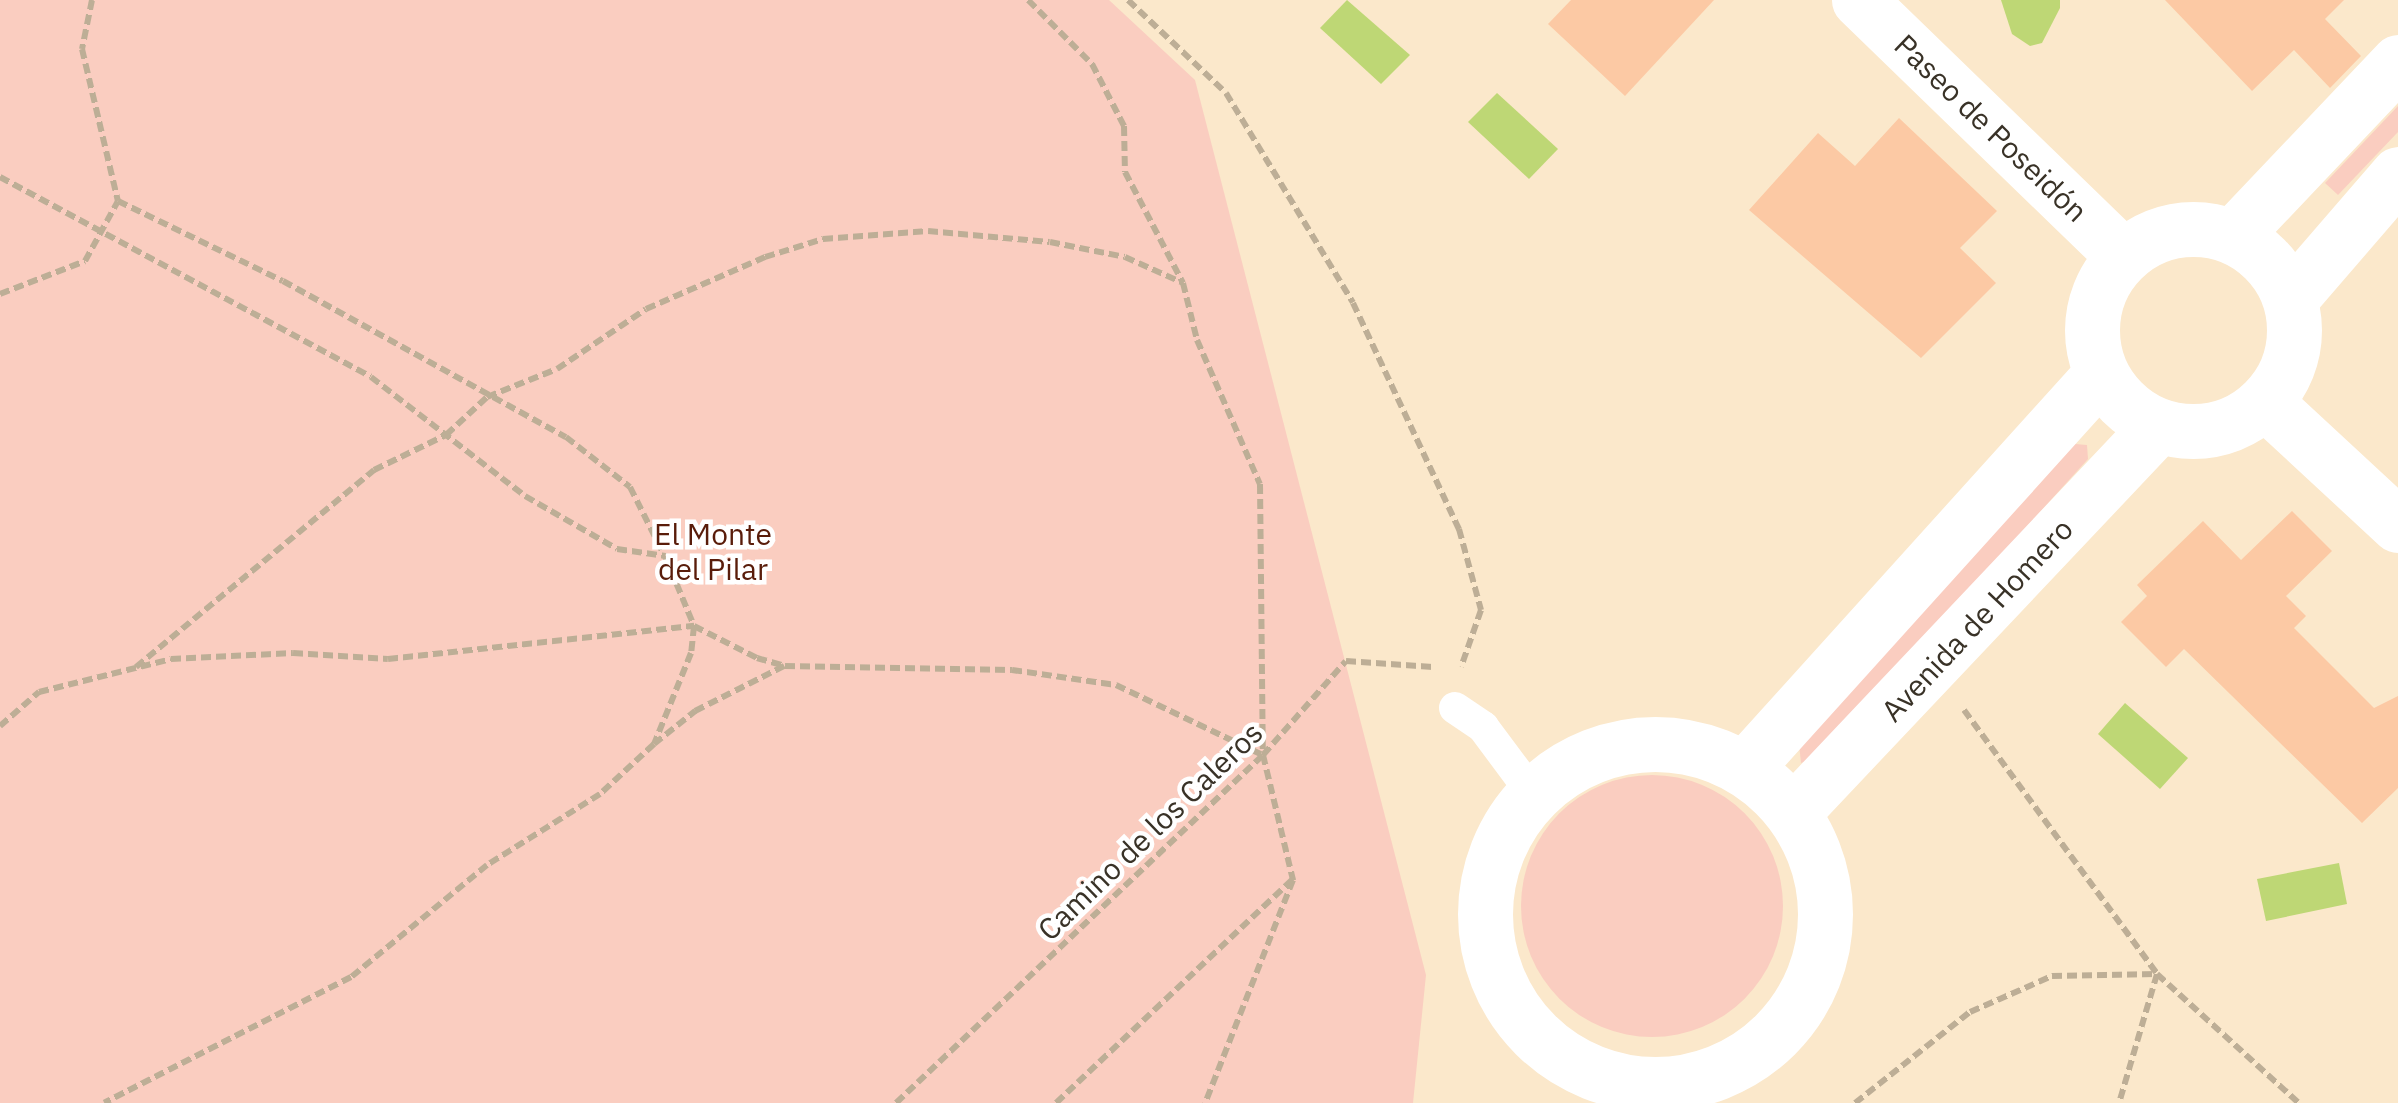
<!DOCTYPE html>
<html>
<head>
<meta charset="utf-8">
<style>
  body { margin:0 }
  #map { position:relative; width:2398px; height:1103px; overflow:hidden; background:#fbe8cb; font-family:"IBM Plex Sans",sans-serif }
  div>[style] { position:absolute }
  .green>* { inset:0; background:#facdc0 }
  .round { border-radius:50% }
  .water>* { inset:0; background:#bed775 }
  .building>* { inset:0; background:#fcc9a4 }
  .path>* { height:6px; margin-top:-3px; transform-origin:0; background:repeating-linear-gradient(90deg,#bdae96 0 10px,transparent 0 15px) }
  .lane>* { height:32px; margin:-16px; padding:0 16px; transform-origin:16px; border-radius:16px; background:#fff }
  .street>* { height:55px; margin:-27.5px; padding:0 27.5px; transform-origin:27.5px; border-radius:27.5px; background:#fff }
  .street>.ring { margin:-27.5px; padding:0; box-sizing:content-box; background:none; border:55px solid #fff; border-radius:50% }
  span { translate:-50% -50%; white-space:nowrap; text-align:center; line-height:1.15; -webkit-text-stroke:9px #fff; paint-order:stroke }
  .street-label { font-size:30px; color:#393227 }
  .park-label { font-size:30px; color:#591c0a }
</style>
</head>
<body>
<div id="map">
  <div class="green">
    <i style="clip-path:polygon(0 0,1109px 0,1195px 80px,1426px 975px,1413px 1103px,0 1103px)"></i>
    <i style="clip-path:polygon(2398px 106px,2398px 132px,2338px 195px,2325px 183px)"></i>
    <i style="clip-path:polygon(2075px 444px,2087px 445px,2088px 459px,1819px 756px,1801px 763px,1799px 744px)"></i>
    <i class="round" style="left:1521px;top:775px;width:262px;height:262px"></i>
  </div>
  <div class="water">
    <i style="clip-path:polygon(1347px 0,1410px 55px,1381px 84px,1320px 28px)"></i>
    <i style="clip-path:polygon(2001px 0,2060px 0,2060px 8px,2042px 43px,2030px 46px,2012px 34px)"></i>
    <i style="clip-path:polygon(1497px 93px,1558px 149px,1529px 179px,1468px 122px)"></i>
    <i style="clip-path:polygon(2125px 703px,2188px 758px,2160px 789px,2098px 734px)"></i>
    <i style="clip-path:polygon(2339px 863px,2347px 904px,2266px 921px,2257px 879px)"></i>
  </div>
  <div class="building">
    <i style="clip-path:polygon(1571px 0,1714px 0,1625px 96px,1548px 24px)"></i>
    <i style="clip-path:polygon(2165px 0,2344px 0,2325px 19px,2361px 56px,2330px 88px,2294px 50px,2252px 91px)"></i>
    <i style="clip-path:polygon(1899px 118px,1997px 211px,1960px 248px,1996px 283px,1921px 358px,1749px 210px,1818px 133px,1855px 166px)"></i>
    <i style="clip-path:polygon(2292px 511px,2332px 551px,2286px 596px,2306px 616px,2294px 628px,2374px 708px,2398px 696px,2398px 788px,2362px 823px,2184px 649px,2166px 667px,2121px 622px,2147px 596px,2137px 585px,2203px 521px,2241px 560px)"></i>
  </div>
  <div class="path">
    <i style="left:92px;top:0;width:50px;rotate:101.5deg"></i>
    <i style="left:82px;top:49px;width:156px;rotate:76.7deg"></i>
    <i style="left:1028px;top:0;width:91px;rotate:45deg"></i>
    <i style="left:1092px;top:64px;width:70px;rotate:62.7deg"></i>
    <i style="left:1124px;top:126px;width:46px;rotate:88.8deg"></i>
    <i style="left:1125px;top:172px;width:125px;rotate:62.4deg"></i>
    <i style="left:1183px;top:283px;width:59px;rotate:76.2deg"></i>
    <i style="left:1197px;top:340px;width:157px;rotate:66.4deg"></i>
    <i style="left:1260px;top:484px;width:271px;rotate:89.4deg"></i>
    <i style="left:1263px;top:755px;width:129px;rotate:76.5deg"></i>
    <i style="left:1293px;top:880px;width:240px;rotate:111.5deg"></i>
    <i style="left:1128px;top:0;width:135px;rotate:43.5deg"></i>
    <i style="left:1226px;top:93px;width:245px;rotate:58.8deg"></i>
    <i style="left:1353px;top:303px;width:250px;rotate:64.9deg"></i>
    <i style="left:1459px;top:529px;width:84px;rotate:74.8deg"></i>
    <i style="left:1481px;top:610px;width:60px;rotate:109.3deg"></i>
    <i style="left:0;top:177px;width:421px;rotate:28.3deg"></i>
    <i style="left:371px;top:377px;width:195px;rotate:37.7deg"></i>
    <i style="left:525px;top:496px;width:106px;rotate:29.9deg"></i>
    <i style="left:617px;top:549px;width:49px;rotate:8.3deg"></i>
    <i style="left:665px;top:556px;width:76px;rotate:67.5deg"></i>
    <i style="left:694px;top:626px;width:71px;rotate:26.9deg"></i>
    <i style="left:757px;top:658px;width:29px;rotate:16deg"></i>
    <i style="left:785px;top:666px;width:227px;rotate:1deg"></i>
    <i style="left:1012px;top:670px;width:105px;rotate:8.2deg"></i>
    <i style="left:1116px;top:685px;width:163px;rotate:25.5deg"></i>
    <i style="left:0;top:294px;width:91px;rotate:-21.2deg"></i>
    <i style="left:85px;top:261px;width:68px;rotate:-61.2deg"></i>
    <i style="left:118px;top:201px;width:183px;rotate:25.9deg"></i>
    <i style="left:283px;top:281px;width:323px;rotate:28.9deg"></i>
    <i style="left:566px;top:437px;width:81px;rotate:38deg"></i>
    <i style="left:630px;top:487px;width:76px;rotate:63.4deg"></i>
    <i style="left:136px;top:667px;width:309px;rotate:-39.6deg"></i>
    <i style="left:374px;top:470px;width:80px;rotate:-25.9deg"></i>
    <i style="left:446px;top:435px;width:56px;rotate:-42.8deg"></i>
    <i style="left:487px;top:397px;width:75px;rotate:-21.8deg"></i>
    <i style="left:557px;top:369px;width:107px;rotate:-34deg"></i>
    <i style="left:646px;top:309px;width:130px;rotate:-23.6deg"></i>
    <i style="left:765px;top:257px;width:61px;rotate:-17.2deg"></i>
    <i style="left:823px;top:239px;width:105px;rotate:-4.4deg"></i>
    <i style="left:928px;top:231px;width:122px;rotate:5.2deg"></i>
    <i style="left:1050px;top:242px;width:76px;rotate:11.3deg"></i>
    <i style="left:1125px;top:257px;width:64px;rotate:24.1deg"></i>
    <i style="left:1964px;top:710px;width:327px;rotate:53.8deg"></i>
    <i style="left:2157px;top:974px;width:192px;rotate:42.3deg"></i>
    <i style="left:0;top:726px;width:52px;rotate:-41.1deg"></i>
    <i style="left:39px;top:692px;width:136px;rotate:-14deg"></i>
    <i style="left:171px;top:659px;width:122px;rotate:-2.8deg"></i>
    <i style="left:293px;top:653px;width:95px;rotate:3.6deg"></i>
    <i style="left:388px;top:659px;width:308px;rotate:-6.2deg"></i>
    <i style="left:694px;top:626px;width:27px;rotate:96deg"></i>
    <i style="left:691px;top:653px;width:98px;rotate:112.1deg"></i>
    <i style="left:654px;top:744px;width:74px;rotate:137.2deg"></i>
    <i style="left:600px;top:794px;width:133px;rotate:147.9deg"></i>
    <i style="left:487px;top:865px;width:176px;rotate:140.5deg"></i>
    <i style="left:351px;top:977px;width:277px;rotate:153deg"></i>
    <i style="left:654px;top:744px;width:53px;rotate:-38.8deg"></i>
    <i style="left:695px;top:711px;width:100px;rotate:-26.8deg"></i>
    <i style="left:896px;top:1103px;width:506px;rotate:-43.48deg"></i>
    <i style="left:1263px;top:755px;width:125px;rotate:-48.6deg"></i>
    <i style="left:1346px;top:661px;width:87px;rotate:3.9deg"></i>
    <i style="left:1056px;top:1103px;width:325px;rotate:-43.4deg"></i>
    <i style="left:1855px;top:1103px;width:147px;rotate:-38.4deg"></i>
    <i style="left:1970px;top:1012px;width:90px;rotate:-23.7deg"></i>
    <i style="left:2052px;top:976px;width:105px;rotate:-1.1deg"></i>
    <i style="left:2157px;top:974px;width:134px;rotate:106.4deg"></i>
  </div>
  <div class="lane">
    <i style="left:1455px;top:708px;width:34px;rotate:34deg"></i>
    <i style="left:1483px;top:727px;width:84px;rotate:53.3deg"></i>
  </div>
  <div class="street">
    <i style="left:1859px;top:0;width:368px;rotate:44.1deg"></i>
    <i class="ring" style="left:2092px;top:229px;width:147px;height:147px"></i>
    <i style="left:2233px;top:236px;width:240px;rotate:-46.5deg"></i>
    <i style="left:2290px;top:299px;width:165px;rotate:-49.2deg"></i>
    <i style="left:2265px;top:402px;width:181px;rotate:42.8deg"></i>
    <i class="ring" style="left:1485px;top:744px;width:285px;height:285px"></i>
    <i style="left:1745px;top:768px;width:530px;rotate:-47.91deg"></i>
    <i style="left:1793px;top:812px;width:531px;rotate:-46.6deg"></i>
  </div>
  <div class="street-label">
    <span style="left:1991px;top:128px;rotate:44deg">Paseo de Poseidón</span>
    <span style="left:1977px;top:620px;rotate:-47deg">Avenida de Homero</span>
    <span style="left:1150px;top:831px;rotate:-44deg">Camino de los Caleros</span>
  </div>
  <div class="park-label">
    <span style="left:713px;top:551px">El Monte<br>del Pilar</span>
  </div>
</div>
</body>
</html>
